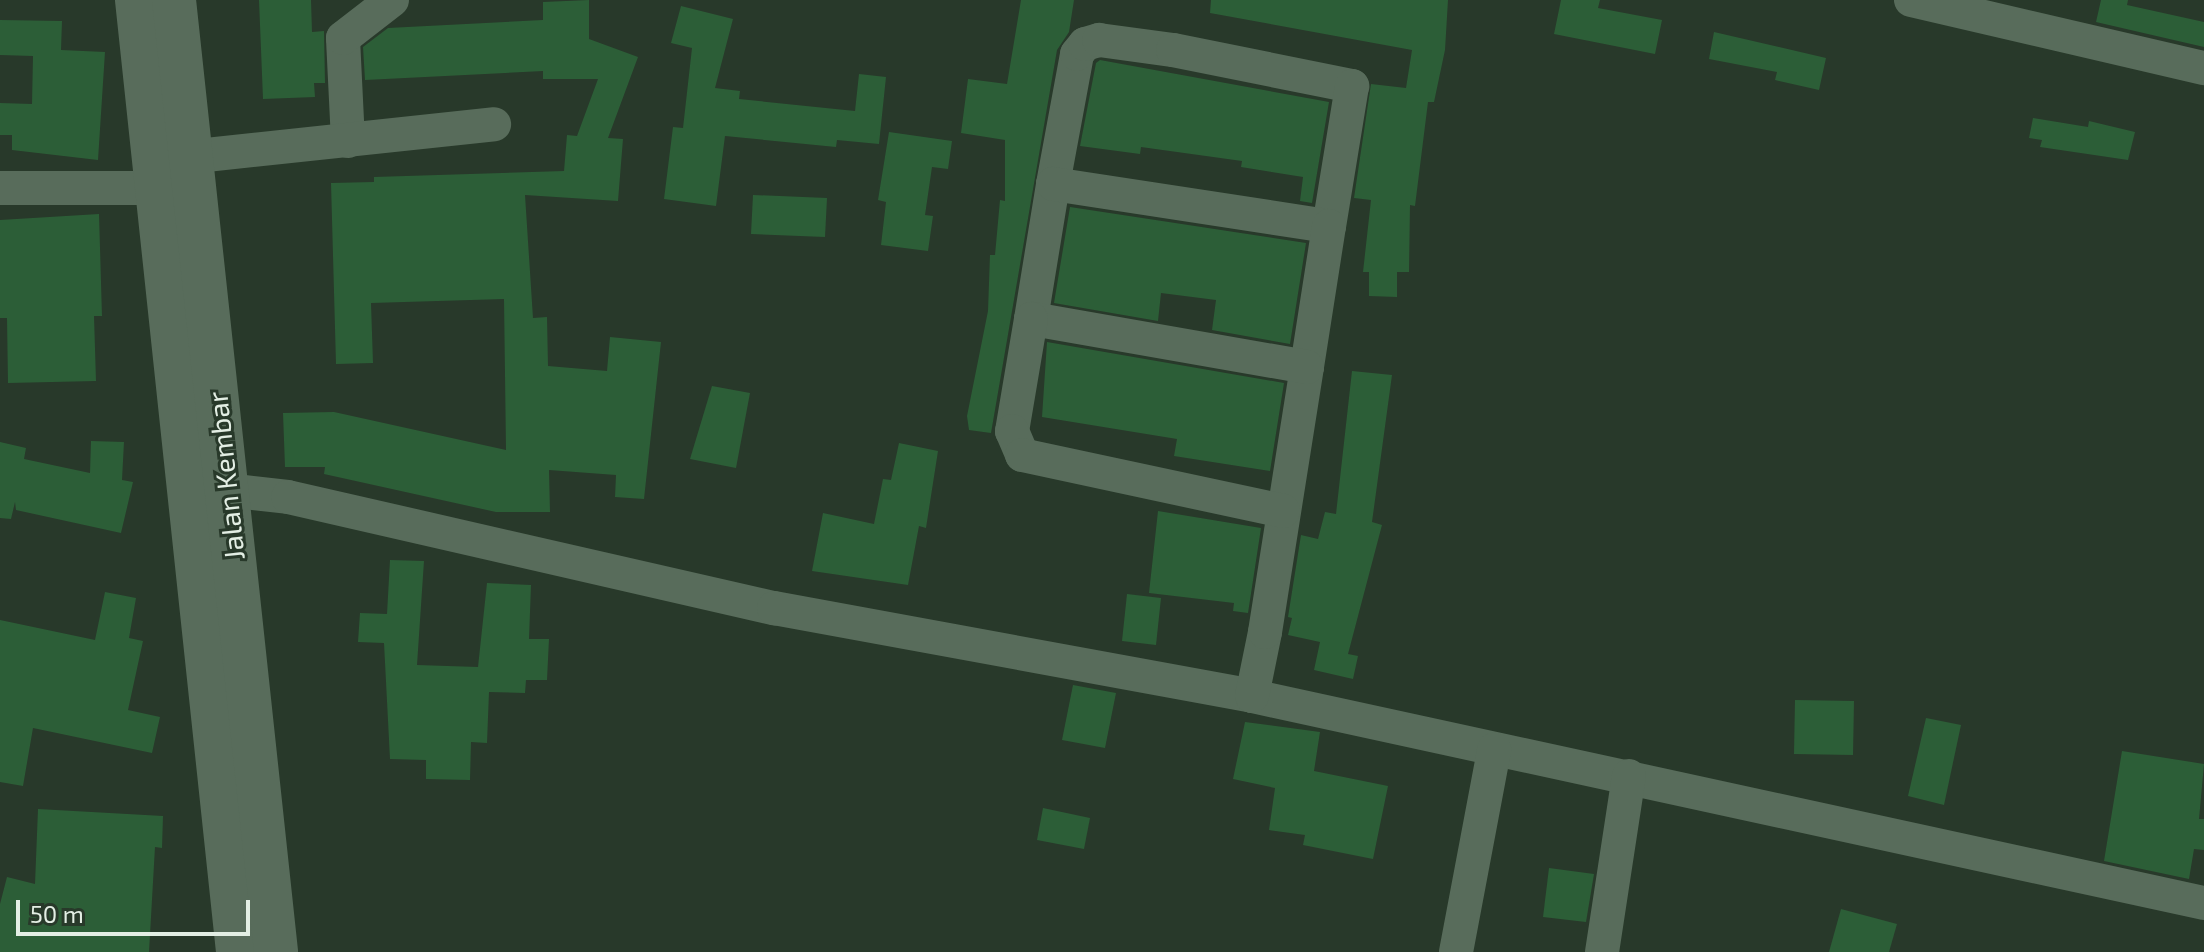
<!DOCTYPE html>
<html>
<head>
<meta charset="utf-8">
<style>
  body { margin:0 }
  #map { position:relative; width:2204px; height:952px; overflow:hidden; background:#28392a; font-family:"Exo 2",sans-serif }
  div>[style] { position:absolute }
  .building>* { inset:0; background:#2c5e37 }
  .minor>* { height:34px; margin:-17px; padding:0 17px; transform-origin:17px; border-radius:17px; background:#586c5b }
  .secondary>* { height:44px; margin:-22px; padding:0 22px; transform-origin:22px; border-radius:22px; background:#586c5b }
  span { translate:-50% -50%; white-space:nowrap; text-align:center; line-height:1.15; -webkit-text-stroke:6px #28392a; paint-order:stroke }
  .street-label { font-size:28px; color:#e3eee4 }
  .scale { position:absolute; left:16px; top:900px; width:234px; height:36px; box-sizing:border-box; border:4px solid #e3eee4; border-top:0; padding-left:10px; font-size:24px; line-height:28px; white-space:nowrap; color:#e3eee4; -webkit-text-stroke:6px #28392a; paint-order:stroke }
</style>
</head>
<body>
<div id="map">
  <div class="building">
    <i style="clip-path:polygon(259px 0,311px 0,312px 32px,324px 31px,325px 83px,314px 83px,315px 97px,263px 99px)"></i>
    <i style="clip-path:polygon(589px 0,589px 39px,638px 57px,608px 138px,623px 139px,618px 201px,525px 195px,533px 318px,547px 317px,548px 366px,607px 371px,610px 337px,661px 342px,644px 499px,615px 497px,616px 475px,549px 470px,550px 512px,496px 512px,324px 474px,325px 467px,285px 467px,283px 413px,334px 412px,506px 450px,504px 299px,371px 303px,373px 363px,336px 364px,331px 183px,374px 182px,374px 177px,564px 171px,567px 135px,577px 136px,598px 79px,543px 79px,543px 71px,365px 80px,363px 47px,388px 28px,543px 20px,543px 2px)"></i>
    <i style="clip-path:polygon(1021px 0,1074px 0,1069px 32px,1057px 50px,991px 433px,969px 430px,967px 416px,988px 311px,990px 255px,995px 255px,1000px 200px,1005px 201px,1005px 140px,961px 133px,968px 79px,1007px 84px)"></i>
    <i style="clip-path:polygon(1211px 0,1448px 0,1445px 50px,1434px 102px,1428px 102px,1415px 206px,1410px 205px,1409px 272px,1397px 272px,1397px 297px,1369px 296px,1369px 272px,1363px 272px,1371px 200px,1354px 198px,1371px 84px,1406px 88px,1412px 50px,1210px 13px)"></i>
    <i style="clip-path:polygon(1561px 0,1600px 0,1598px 8px,1662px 20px,1655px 54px,1554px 34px)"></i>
    <i style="clip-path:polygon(2101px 0,2128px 0,2127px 5px,2204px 22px,2204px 47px,2096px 22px)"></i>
    <i style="clip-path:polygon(681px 6px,733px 19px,715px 88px,740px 91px,739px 99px,855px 111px,859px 74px,886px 77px,879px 144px,837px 140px,836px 147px,725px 136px,716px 206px,664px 199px,673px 127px,683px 128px,692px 48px,671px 43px)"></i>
    <i style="clip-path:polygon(0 20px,62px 21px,61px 50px,105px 52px,98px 160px,12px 150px,12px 135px,0 135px,0 103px,32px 104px,33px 56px,0 55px)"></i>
    <i style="clip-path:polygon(1714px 32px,1826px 58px,1819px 90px,1775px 80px,1777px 72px,1709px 59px)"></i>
    <i style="clip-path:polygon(1100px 60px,1329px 102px,1312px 203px,1300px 201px,1303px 177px,1241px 167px,1242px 161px,1141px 147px,1140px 154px,1080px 146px,1096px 63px)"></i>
    <i style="clip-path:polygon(2033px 118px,2088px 127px,2089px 121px,2135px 132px,2128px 160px,2040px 147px,2042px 140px,2029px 138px)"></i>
    <i style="clip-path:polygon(889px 132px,952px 141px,948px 169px,932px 167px,925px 215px,933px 216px,928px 251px,881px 245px,886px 202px,878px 200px)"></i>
    <i style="clip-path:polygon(753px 195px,827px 198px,825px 237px,751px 234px)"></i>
    <i style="clip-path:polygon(1070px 207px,1306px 243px,1290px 344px,1212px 330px,1216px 300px,1161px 293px,1158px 321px,1054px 303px)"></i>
    <i style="clip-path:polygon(99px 214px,102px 316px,94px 316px,96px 381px,8px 383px,7px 318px,0 318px,0 220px)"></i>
    <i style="clip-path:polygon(1047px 342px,1284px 383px,1270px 471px,1174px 456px,1177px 439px,1042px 417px)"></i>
    <i style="clip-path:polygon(1352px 371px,1392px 375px,1372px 522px,1382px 525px,1348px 654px,1358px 656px,1353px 679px,1314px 670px,1320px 642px,1288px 635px,1292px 618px,1288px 617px,1301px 535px,1318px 539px,1325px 512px,1336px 514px)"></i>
    <i style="clip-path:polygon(712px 386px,750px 393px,736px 468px,690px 459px)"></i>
    <i style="clip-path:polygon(91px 441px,124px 442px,122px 480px,133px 482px,121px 533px,16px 510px,15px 502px,11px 519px,0 518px,0 442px,26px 448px,24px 459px,90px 473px)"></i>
    <i style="clip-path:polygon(899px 443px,938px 451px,926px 528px,919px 526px,908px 585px,812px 571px,823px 513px,874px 524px,883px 479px,891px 480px)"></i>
    <i style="clip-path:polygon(1158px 511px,1261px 528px,1248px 613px,1233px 611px,1234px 603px,1149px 593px)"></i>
    <i style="clip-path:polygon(390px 560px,424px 561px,417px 665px,478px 667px,487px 583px,531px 585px,529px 639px,549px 639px,547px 680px,526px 680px,525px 693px,489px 692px,487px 743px,471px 742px,470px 780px,426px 779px,426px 760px,390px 759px,384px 643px,358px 642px,360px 613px,387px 614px)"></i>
    <i style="clip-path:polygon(105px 592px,136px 598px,129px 638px,143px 641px,128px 710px,160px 717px,152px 753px,33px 728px,23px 786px,0 782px,0 620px,95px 640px)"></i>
    <i style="clip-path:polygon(1127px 594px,1161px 598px,1156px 645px,1122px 641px)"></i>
    <i style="clip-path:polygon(1073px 685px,1116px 693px,1105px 748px,1062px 740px)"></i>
    <i style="clip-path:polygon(1795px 700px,1854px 701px,1853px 755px,1794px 754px)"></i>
    <i style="clip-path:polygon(1926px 718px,1961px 725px,1944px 805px,1908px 796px)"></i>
    <i style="clip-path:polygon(1245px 722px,1320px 732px,1314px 771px,1388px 786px,1373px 859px,1303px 845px,1305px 835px,1269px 830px,1275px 788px,1233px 779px)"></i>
    <i style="clip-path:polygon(2122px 751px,2204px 764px,2199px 819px,2204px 819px,2204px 850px,2194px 849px,2189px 879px,2104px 861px)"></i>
    <i style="clip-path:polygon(1043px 808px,1090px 818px,1084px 849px,1037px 840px)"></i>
    <i style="clip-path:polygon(38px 809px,163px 816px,162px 848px,155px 847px,149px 952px,0 952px,0 904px,7px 877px,35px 884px)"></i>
    <i style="clip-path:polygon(1549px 868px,1594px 874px,1586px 922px,1543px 917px)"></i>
    <i style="clip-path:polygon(1841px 909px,1897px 924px,1889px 952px,1829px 952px)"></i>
  </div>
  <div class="minor">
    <i style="left:1911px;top:0;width:301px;rotate:13.1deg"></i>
    <i style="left:348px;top:141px;width:103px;rotate:-92.8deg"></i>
    <i style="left:343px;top:38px;width:62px;rotate:-37.8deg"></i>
    <i style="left:169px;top:159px;width:327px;rotate:-6.1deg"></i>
    <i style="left:1053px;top:184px;width:132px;rotate:-79.5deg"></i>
    <i style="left:1077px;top:54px;width:13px;rotate:-51deg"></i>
    <i style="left:1085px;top:44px;width:15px;rotate:-16deg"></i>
    <i style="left:1099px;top:40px;width:75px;rotate:7.7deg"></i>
    <i style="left:1173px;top:50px;width:183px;rotate:11.4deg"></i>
    <i style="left:1352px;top:86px;width:142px;rotate:99.3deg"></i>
    <i style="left:0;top:188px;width:180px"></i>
    <i style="left:1031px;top:319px;width:137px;rotate:-80.7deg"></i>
    <i style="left:1053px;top:184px;width:279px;rotate:8.7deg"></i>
    <i style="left:1329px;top:226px;width:143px;rotate:98.9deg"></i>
    <i style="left:227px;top:490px;width:61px;rotate:6.5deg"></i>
    <i style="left:288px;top:497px;width:499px;rotate:12.9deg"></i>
    <i style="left:774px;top:608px;width:486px;rotate:10.4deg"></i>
    <i style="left:1252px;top:696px;width:974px;rotate:12.27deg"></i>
    <i style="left:1252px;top:696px;width:65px;rotate:-78.5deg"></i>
    <i style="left:1265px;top:632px;width:268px;rotate:-81deg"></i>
    <i style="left:1307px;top:367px;width:280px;rotate:-170.1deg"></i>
    <i style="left:1031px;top:319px;width:114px;rotate:99.6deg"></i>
    <i style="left:1012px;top:431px;width:26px;rotate:67deg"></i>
    <i style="left:1022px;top:455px;width:267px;rotate:12.1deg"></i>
    <i style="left:1456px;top:952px;width:206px;rotate:-79.3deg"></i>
    <i style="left:1602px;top:952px;width:178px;rotate:-81.3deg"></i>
  </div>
  <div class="secondary">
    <i style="left:137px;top:0;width:957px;rotate:83.94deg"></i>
    <i style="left:174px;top:0;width:957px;rotate:83.88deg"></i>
  </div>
  <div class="street-label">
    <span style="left:225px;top:476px;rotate:-96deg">Jalan Kembar</span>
  </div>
  <div class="scale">50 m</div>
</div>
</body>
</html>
